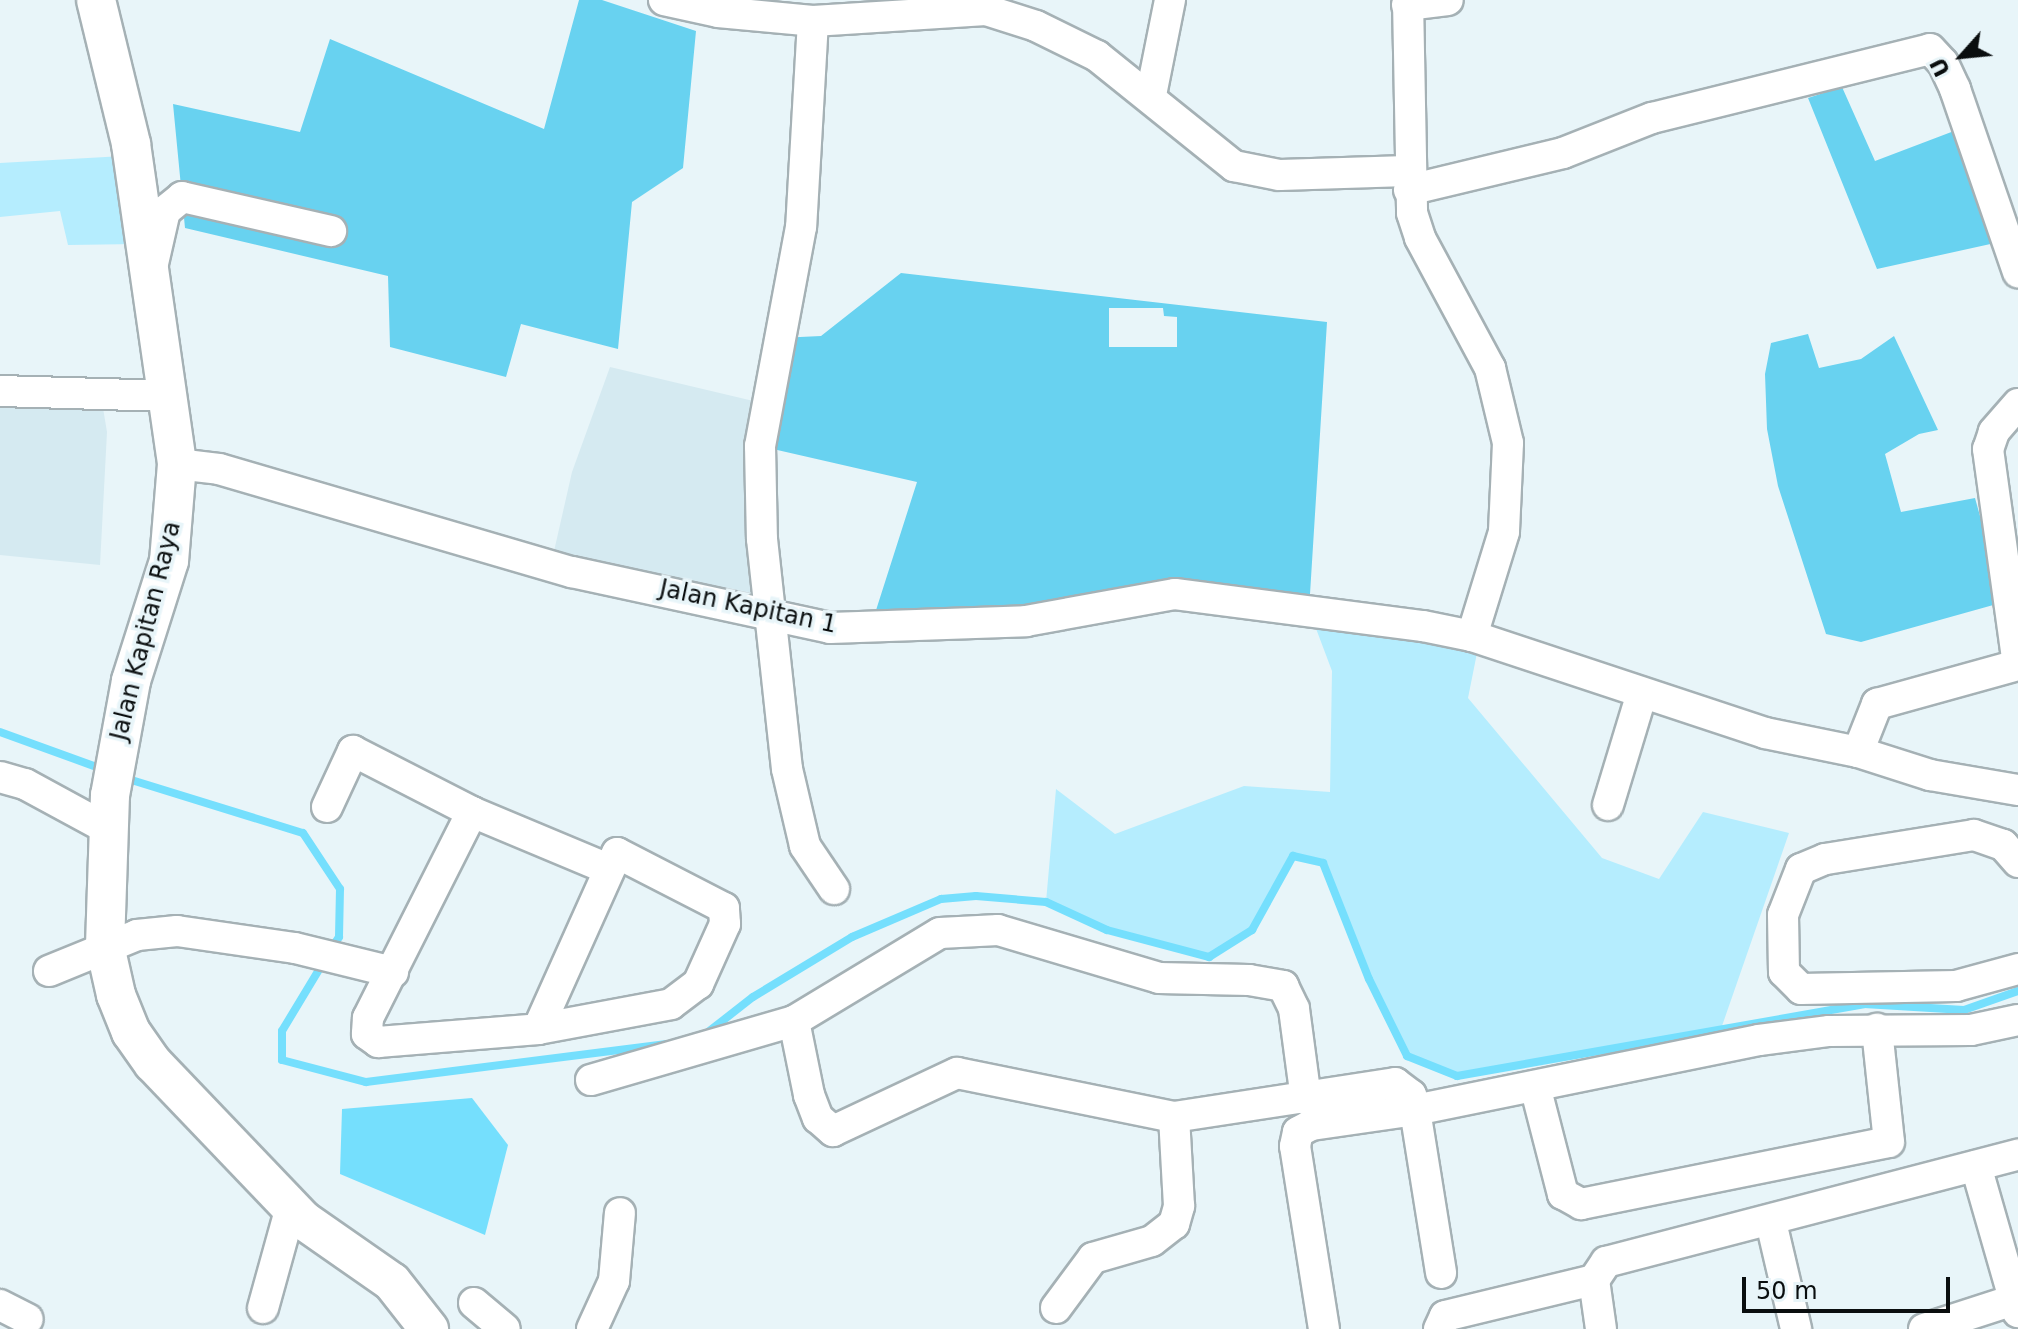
<!DOCTYPE html>
<html>
<head>
<meta charset="utf-8">
<style>
  body { margin:0 }
  #map { position:relative; width:2018px; height:1329px; overflow:hidden; background:#e8f5f9; font-family:"DejaVu Sans",sans-serif }
  div>[style] { position:absolute }
  .built>* { inset:0; background:#d5eaf1 }
  .green>* { inset:0; background:#b5edfe }
  .forest>* { inset:0; background:#68d2f0 }
  .water>* { inset:0; background:#75dffd }
  .stream>* { height:8px; margin:-4px; padding:0 4px; transform-origin:4px; border-radius:4px; background:#75dffd }
  .roads { filter:drop-shadow(2px 0 #a5b1b5) drop-shadow(-2px 0 #a5b1b5) drop-shadow(0 2px #a5b1b5) drop-shadow(0 -2px #a5b1b5) }
  .minor>* { height:30px; margin:-15px; padding:0 15px; transform-origin:15px; border-radius:15px; background:#fff }
  .tertiary>* { height:38px; margin:-19px; padding:0 19px; transform-origin:19px; border-radius:19px; background:#fff }
  span { translate:-50% -50%; white-space:nowrap; text-align:center; line-height:1.15; -webkit-text-stroke:7px #e8f5f9; paint-order:stroke }
  .street-label { font-size:24px; color:#0a0e0f }
  .north { position:absolute; left:1922px; top:16px; width:80px; height:80px; -webkit-text-stroke:6px #e8f5f9; paint-order:stroke; rotate:243deg; font-size:22px; font-weight:700; line-height:32px; text-align:center; color:#0a0e0f }
  .north::after { content:''; display:block; margin:auto; width:28px; height:36px; background:#0a0e0f; clip-path:polygon(50% 0,100% 100%,50% 72%,0 100%) }
  .scale { position:absolute; left:1742px; top:1277px; width:208px; height:36px; box-sizing:border-box; border:4px solid #0a0e0f; border-top:0; padding-left:10px; font-size:24px; line-height:28px; white-space:nowrap; color:#0a0e0f; -webkit-text-stroke:6px #e8f5f9; paint-order:stroke }
</style>
</head>
<body>
<div id="map">
  <div class="built">
    <i style="clip-path:polygon(610px 367px,766px 404px,758px 602px,552px 560px,572px 472px)"></i>
    <i style="clip-path:polygon(0 399px,102px 402px,107px 432px,100px 565px,0 555px)"></i>
  </div>
  <div class="green">
    <i style="clip-path:polygon(123px 156px,138px 244px,68px 245px,60px 211px,0 217px,0 163px)"></i>
    <i style="clip-path:polygon(1309px 610px,1480px 638px,1468px 698px,1602px 858px,1659px 879px,1703px 812px,1789px 833px,1722px 1026px,1457px 1076px,1407px 1056px,1369px 979px,1323px 863px,1293px 856px,1252px 930px,1209px 957px,1107px 930px,1046px 902px,1056px 789px,1115px 834px,1244px 786px,1330px 792px,1332px 671px)"></i>
  </div>
  <div class="forest">
    <i style="clip-path:polygon(579px 0,602px 0,696px 31px,683px 168px,632px 202px,618px 349px,521px 324px,506px 377px,390px 347px,388px 276px,185px 228px,173px 104px,300px 132px,330px 39px,544px 129px)"></i>
    <i style="clip-path:polygon(1842px 87px,1875px 161px,1954px 131px,1995px 243px,1877px 269px,1808px 98px)"></i>
    <i style="clip-path:polygon(evenodd,901px 273px,1327px 322px,1309px 610px,1249px 600px,870px 629px,917px 482px,760px 446px,779px 338px,821px 336px,901px 273px,1109px 308px,1163px 308px,1164px 316px,1177px 317px,1177px 347px,1109px 347px,1109px 308px)"></i>
    <i style="clip-path:polygon(1808px 334px,1819px 368px,1861px 359px,1894px 336px,1938px 430px,1919px 434px,1885px 454px,1901px 512px,1975px 498px,2004px 602px,1861px 642px,1826px 634px,1778px 486px,1767px 429px,1765px 374px,1771px 343px)"></i>
  </div>
  <div class="water">
    <i style="clip-path:polygon(472px 1098px,508px 1145px,485px 1235px,340px 1174px,342px 1109px)"></i>
  </div>
  <div class="stream">
    <i style="left:0;top:732px;width:112px;rotate:19.9deg"></i>
    <i style="left:125px;top:778px;width:186px;rotate:17.2deg"></i>
    <i style="left:303px;top:833px;width:67px;rotate:56.5deg"></i>
    <i style="left:340px;top:889px;width:48px;rotate:91.2deg"></i>
    <i style="left:339px;top:937px;width:17px;rotate:123deg"></i>
    <i style="left:323px;top:963px;width:79px;rotate:121.1deg"></i>
    <i style="left:282px;top:1031px;width:29px;rotate:90deg"></i>
    <i style="left:282px;top:1060px;width:87px;rotate:14.7deg"></i>
    <i style="left:366px;top:1082px;width:303px;rotate:-7.2deg"></i>
    <i style="left:703px;top:1036px;width:63px;rotate:-38deg"></i>
    <i style="left:753px;top:997px;width:116px;rotate:-31.2deg"></i>
    <i style="left:852px;top:937px;width:97px;rotate:-23.1deg"></i>
    <i style="left:941px;top:899px;width:35px;rotate:-5deg"></i>
    <i style="left:976px;top:896px;width:70px;rotate:4.9deg"></i>
    <i style="left:1046px;top:902px;width:67px;rotate:24.7deg"></i>
    <i style="left:1107px;top:930px;width:106px;rotate:14.8deg"></i>
    <i style="left:1209px;top:957px;width:51px;rotate:-32.1deg"></i>
    <i style="left:1252px;top:930px;width:85px;rotate:-61deg"></i>
    <i style="left:1293px;top:856px;width:31px;rotate:13deg"></i>
    <i style="left:1323px;top:863px;width:125px;rotate:68.4deg"></i>
    <i style="left:1369px;top:979px;width:86px;rotate:63.7deg"></i>
    <i style="left:1407px;top:1056px;width:54px;rotate:21.8deg"></i>
    <i style="left:1457px;top:1076px;width:413px;rotate:-10deg"></i>
    <i style="left:1864px;top:1004px;width:100px;rotate:3.4deg"></i>
    <i style="left:1964px;top:1010px;width:57px;rotate:-19.4deg"></i>
  </div>
  <div class="roads">
    <div class="minor">
      <i style="left:664px;top:0;width:55px;rotate:12.5deg"></i>
      <i style="left:718px;top:12px;width:95px;rotate:5.4deg"></i>
      <i style="left:813px;top:21px;width:173px;rotate:-3.6deg"></i>
      <i style="left:986px;top:10px;width:52px;rotate:17.7deg"></i>
      <i style="left:1036px;top:26px;width:68px;rotate:26.2deg"></i>
      <i style="left:1097px;top:56px;width:176px;rotate:38.8deg"></i>
      <i style="left:1234px;top:166px;width:46px;rotate:11.3deg"></i>
      <i style="left:1279px;top:175px;width:129px;rotate:-1.8deg"></i>
      <i style="left:1408px;top:0;width:213px;rotate:88.9deg"></i>
      <i style="left:1412px;top:213px;width:26px;rotate:72deg"></i>
      <i style="left:1420px;top:238px;width:148px;rotate:61.7deg"></i>
      <i style="left:1490px;top:368px;width:77px;rotate:76.5deg"></i>
      <i style="left:1508px;top:443px;width:89px;rotate:92.6deg"></i>
      <i style="left:1504px;top:532px;width:109px;rotate:107.1deg"></i>
      <i style="left:1407px;top:5px;width:41px;rotate:-7deg"></i>
      <i style="left:813px;top:21px;width:206px;rotate:93.3deg"></i>
      <i style="left:801px;top:227px;width:223px;rotate:100.6deg"></i>
      <i style="left:760px;top:446px;width:93px;rotate:88.8deg"></i>
      <i style="left:762px;top:539px;width:231px;rotate:83.8deg"></i>
      <i style="left:787px;top:769px;width:79px;rotate:76.8deg"></i>
      <i style="left:805px;top:846px;width:52px;rotate:56deg"></i>
      <i style="left:1151px;top:95px;width:97px;rotate:-78.7deg"></i>
      <i style="left:1409px;top:190px;width:158px;rotate:-13.5deg"></i>
      <i style="left:1563px;top:153px;width:96px;rotate:-21.5deg"></i>
      <i style="left:1652px;top:118px;width:286px;rotate:-13.9deg"></i>
      <i style="left:1930px;top:49px;width:19px;rotate:47deg"></i>
      <i style="left:1943px;top:63px;width:29px;rotate:65deg"></i>
      <i style="left:1955px;top:89px;width:194px;rotate:71deg"></i>
      <i style="left:152px;top:268px;width:58px;rotate:-77.2deg"></i>
      <i style="left:165px;top:211px;width:22px;rotate:-39deg"></i>
      <i style="left:182px;top:197px;width:153px;rotate:12.9deg"></i>
      <i style="left:0;top:391px;width:170px;rotate:1.7deg"></i>
      <i style="left:2018px;top:404px;width:37px;rotate:131deg"></i>
      <i style="left:1994px;top:432px;width:18px;rotate:109deg"></i>
      <i style="left:1988px;top:449px;width:217px;rotate:82.1deg"></i>
      <i style="left:177px;top:464px;width:42px;rotate:6.8deg"></i>
      <i style="left:219px;top:469px;width:368px;rotate:16.3deg"></i>
      <i style="left:572px;top:572px;width:264px;rotate:12.2deg"></i>
      <i style="left:830px;top:628px;width:196px;rotate:-2deg"></i>
      <i style="left:1026px;top:621px;width:151px;rotate:-10.3deg"></i>
      <i style="left:1175px;top:594px;width:250px;rotate:7.4deg"></i>
      <i style="left:1423px;top:626px;width:50px;rotate:11.5deg"></i>
      <i style="left:1472px;top:636px;width:309px;rotate:18.3deg"></i>
      <i style="left:1765px;top:733px;width:95px;rotate:11.5deg"></i>
      <i style="left:1858px;top:752px;width:52px;rotate:-68.4deg"></i>
      <i style="left:1877px;top:704px;width:146px;rotate:-15.5deg"></i>
      <i style="left:1858px;top:752px;width:76px;rotate:17.7deg"></i>
      <i style="left:1930px;top:775px;width:89px;rotate:9.7deg"></i>
      <i style="left:0;top:777px;width:26px;rotate:16deg"></i>
      <i style="left:25px;top:784px;width:94px;rotate:28.5deg"></i>
      <i style="left:1608px;top:805px;width:117px;rotate:-73.1deg"></i>
      <i style="left:327px;top:807px;width:62px;rotate:-65.1deg"></i>
      <i style="left:353px;top:751px;width:134px;rotate:27.1deg"></i>
      <i style="left:472px;top:812px;width:231px;rotate:116.8deg"></i>
      <i style="left:368px;top:1018px;width:16px;rotate:94deg"></i>
      <i style="left:367px;top:1034px;width:14px;rotate:36deg"></i>
      <i style="left:378px;top:1042px;width:161px;rotate:-4.6deg"></i>
      <i style="left:538px;top:1029px;width:135px;rotate:-10.6deg"></i>
      <i style="left:671px;top:1004px;width:34px;rotate:-37deg"></i>
      <i style="left:698px;top:984px;width:66px;rotate:-65.8deg"></i>
      <i style="left:725px;top:924px;width:16px;rotate:-94deg"></i>
      <i style="left:724px;top:908px;width:120px;rotate:-152.8deg"></i>
      <i style="left:617px;top:853px;width:193px;rotate:114.2deg"></i>
      <i style="left:472px;top:812px;width:147px;rotate:22.7deg"></i>
      <i style="left:2018px;top:862px;width:23px;rotate:-131deg"></i>
      <i style="left:2003px;top:845px;width:31px;rotate:-161deg"></i>
      <i style="left:1974px;top:835px;width:151px;rotate:170.8deg"></i>
      <i style="left:1825px;top:859px;width:26px;rotate:157deg"></i>
      <i style="left:1801px;top:869px;width:49px;rotate:111.4deg"></i>
      <i style="left:1783px;top:915px;width:57px;rotate:89deg"></i>
      <i style="left:1784px;top:972px;width:24px;rotate:45deg"></i>
      <i style="left:1801px;top:989px;width:155px;rotate:-1.1deg"></i>
      <i style="left:1956px;top:986px;width:64px;rotate:-15.3deg"></i>
      <i style="left:49px;top:971px;width:95px;rotate:-22.2deg"></i>
      <i style="left:137px;top:935px;width:40px;rotate:-5.7deg"></i>
      <i style="left:177px;top:931px;width:119px;rotate:8.2deg"></i>
      <i style="left:295px;top:948px;width:101px;rotate:13.8deg"></i>
      <i style="left:794px;top:1021px;width:170px;rotate:-31.1deg"></i>
      <i style="left:940px;top:933px;width:58px;rotate:-3deg"></i>
      <i style="left:998px;top:930px;width:168px;rotate:16.6deg"></i>
      <i style="left:1159px;top:978px;width:90px;rotate:1.3deg"></i>
      <i style="left:1249px;top:980px;width:35px;rotate:10deg"></i>
      <i style="left:1283px;top:986px;width:25px;rotate:64deg"></i>
      <i style="left:1294px;top:1009px;width:91px;rotate:82.4deg"></i>
      <i style="left:591px;top:1080px;width:211px;rotate:-16.2deg"></i>
      <i style="left:794px;top:1021px;width:76px;rotate:78.5deg"></i>
      <i style="left:809px;top:1095px;width:25px;rotate:69deg"></i>
      <i style="left:818px;top:1118px;width:20px;rotate:41deg"></i>
      <i style="left:833px;top:1131px;width:137px;rotate:-25.1deg"></i>
      <i style="left:957px;top:1073px;width:221px;rotate:11.5deg"></i>
      <i style="left:1174px;top:1117px;width:224px;rotate:-8.7deg"></i>
      <i style="left:1395px;top:1083px;width:20px;rotate:37deg"></i>
      <i style="left:1411px;top:1095px;width:16px;rotate:75deg"></i>
      <i style="left:1415px;top:1110px;width:165px;rotate:80.9deg"></i>
      <i style="left:1535px;top:1086px;width:112px;rotate:75.5deg"></i>
      <i style="left:1563px;top:1194px;width:21px;rotate:29deg"></i>
      <i style="left:1581px;top:1204px;width:314px;rotate:-11.4deg"></i>
      <i style="left:1889px;top:1142px;width:114px;rotate:-96.1deg"></i>
      <i style="left:1976px;top:1166px;width:152px;rotate:74deg"></i>
      <i style="left:1771px;top:1222px;width:110px;rotate:76.8deg"></i>
      <i style="left:474px;top:1303px;width:40px;rotate:40deg"></i>
      <i style="left:0;top:1305px;width:31px;rotate:27deg"></i>
      <i style="left:263px;top:1308px;width:105px;rotate:-74.5deg"></i>
      <i style="left:1056px;top:1308px;width:62px;rotate:-53.5deg"></i>
      <i style="left:1093px;top:1258px;width:61px;rotate:-16.1deg"></i>
      <i style="left:1152px;top:1241px;width:28px;rotate:-38deg"></i>
      <i style="left:1174px;top:1224px;width:19px;rotate:-74deg"></i>
      <i style="left:1179px;top:1206px;width:89px;rotate:-93.2deg"></i>
      <i style="left:592px;top:1329px;width:53px;rotate:-65.4deg"></i>
      <i style="left:614px;top:1281px;width:68px;rotate:-85deg"></i>
      <i style="left:1324px;top:1329px;width:185px;rotate:-99deg"></i>
      <i style="left:1295px;top:1146px;width:14px;rotate:-78deg"></i>
      <i style="left:1298px;top:1132px;width:15px;rotate:-28deg"></i>
      <i style="left:1311px;top:1125px;width:105px;rotate:-8.2deg"></i>
      <i style="left:1415px;top:1110px;width:351px;rotate:-11.5deg"></i>
      <i style="left:1759px;top:1040px;width:71px;rotate:-7.3deg"></i>
      <i style="left:1829px;top:1031px;width:142px;rotate:-0.4deg"></i>
      <i style="left:1971px;top:1030px;width:48px;rotate:-12deg"></i>
      <i style="left:1439px;top:1329px;width:14px;rotate:-65deg"></i>
      <i style="left:1445px;top:1316px;width:153px;rotate:-13.6deg"></i>
      <i style="left:1601px;top:1329px;width:49px;rotate:-98.1deg"></i>
      <i style="left:1594px;top:1280px;width:22px;rotate:-56deg"></i>
      <i style="left:1606px;top:1262px;width:426px;rotate:-14.6deg"></i>
      <i style="left:1924px;top:1329px;width:95px;rotate:-17.9deg"></i>
    </div>
    <div class="tertiary">
      <i style="left:96px;top:0;width:148px;rotate:76.3deg"></i>
      <i style="left:131px;top:144px;width:323px;rotate:81.8deg"></i>
      <i style="left:177px;top:464px;width:97px;rotate:94.7deg"></i>
      <i style="left:169px;top:561px;width:126px;rotate:107.6deg"></i>
      <i style="left:131px;top:681px;width:116px;rotate:100.4deg"></i>
      <i style="left:110px;top:795px;width:151px;rotate:91.9deg"></i>
      <i style="left:105px;top:946px;width:50px;rotate:77.3deg"></i>
      <i style="left:116px;top:995px;width:40px;rotate:68deg"></i>
      <i style="left:131px;top:1032px;width:38px;rotate:55deg"></i>
      <i style="left:153px;top:1063px;width:217px;rotate:46.3deg"></i>
      <i style="left:303px;top:1220px;width:108px;rotate:34.9deg"></i>
      <i style="left:392px;top:1282px;width:60px;rotate:51.8deg"></i>
    </div>
  </div>
  <div class="street-label">
    <span style="left:748px;top:607px;rotate:12deg">Jalan Kapitan 1</span>
    <span style="left:146px;top:631px;rotate:-76deg">Jalan Kapitan Raya</span>
  </div>
  <div class="north">U</div>
  <div class="scale">50 m</div>
</div>
</body>
</html>
